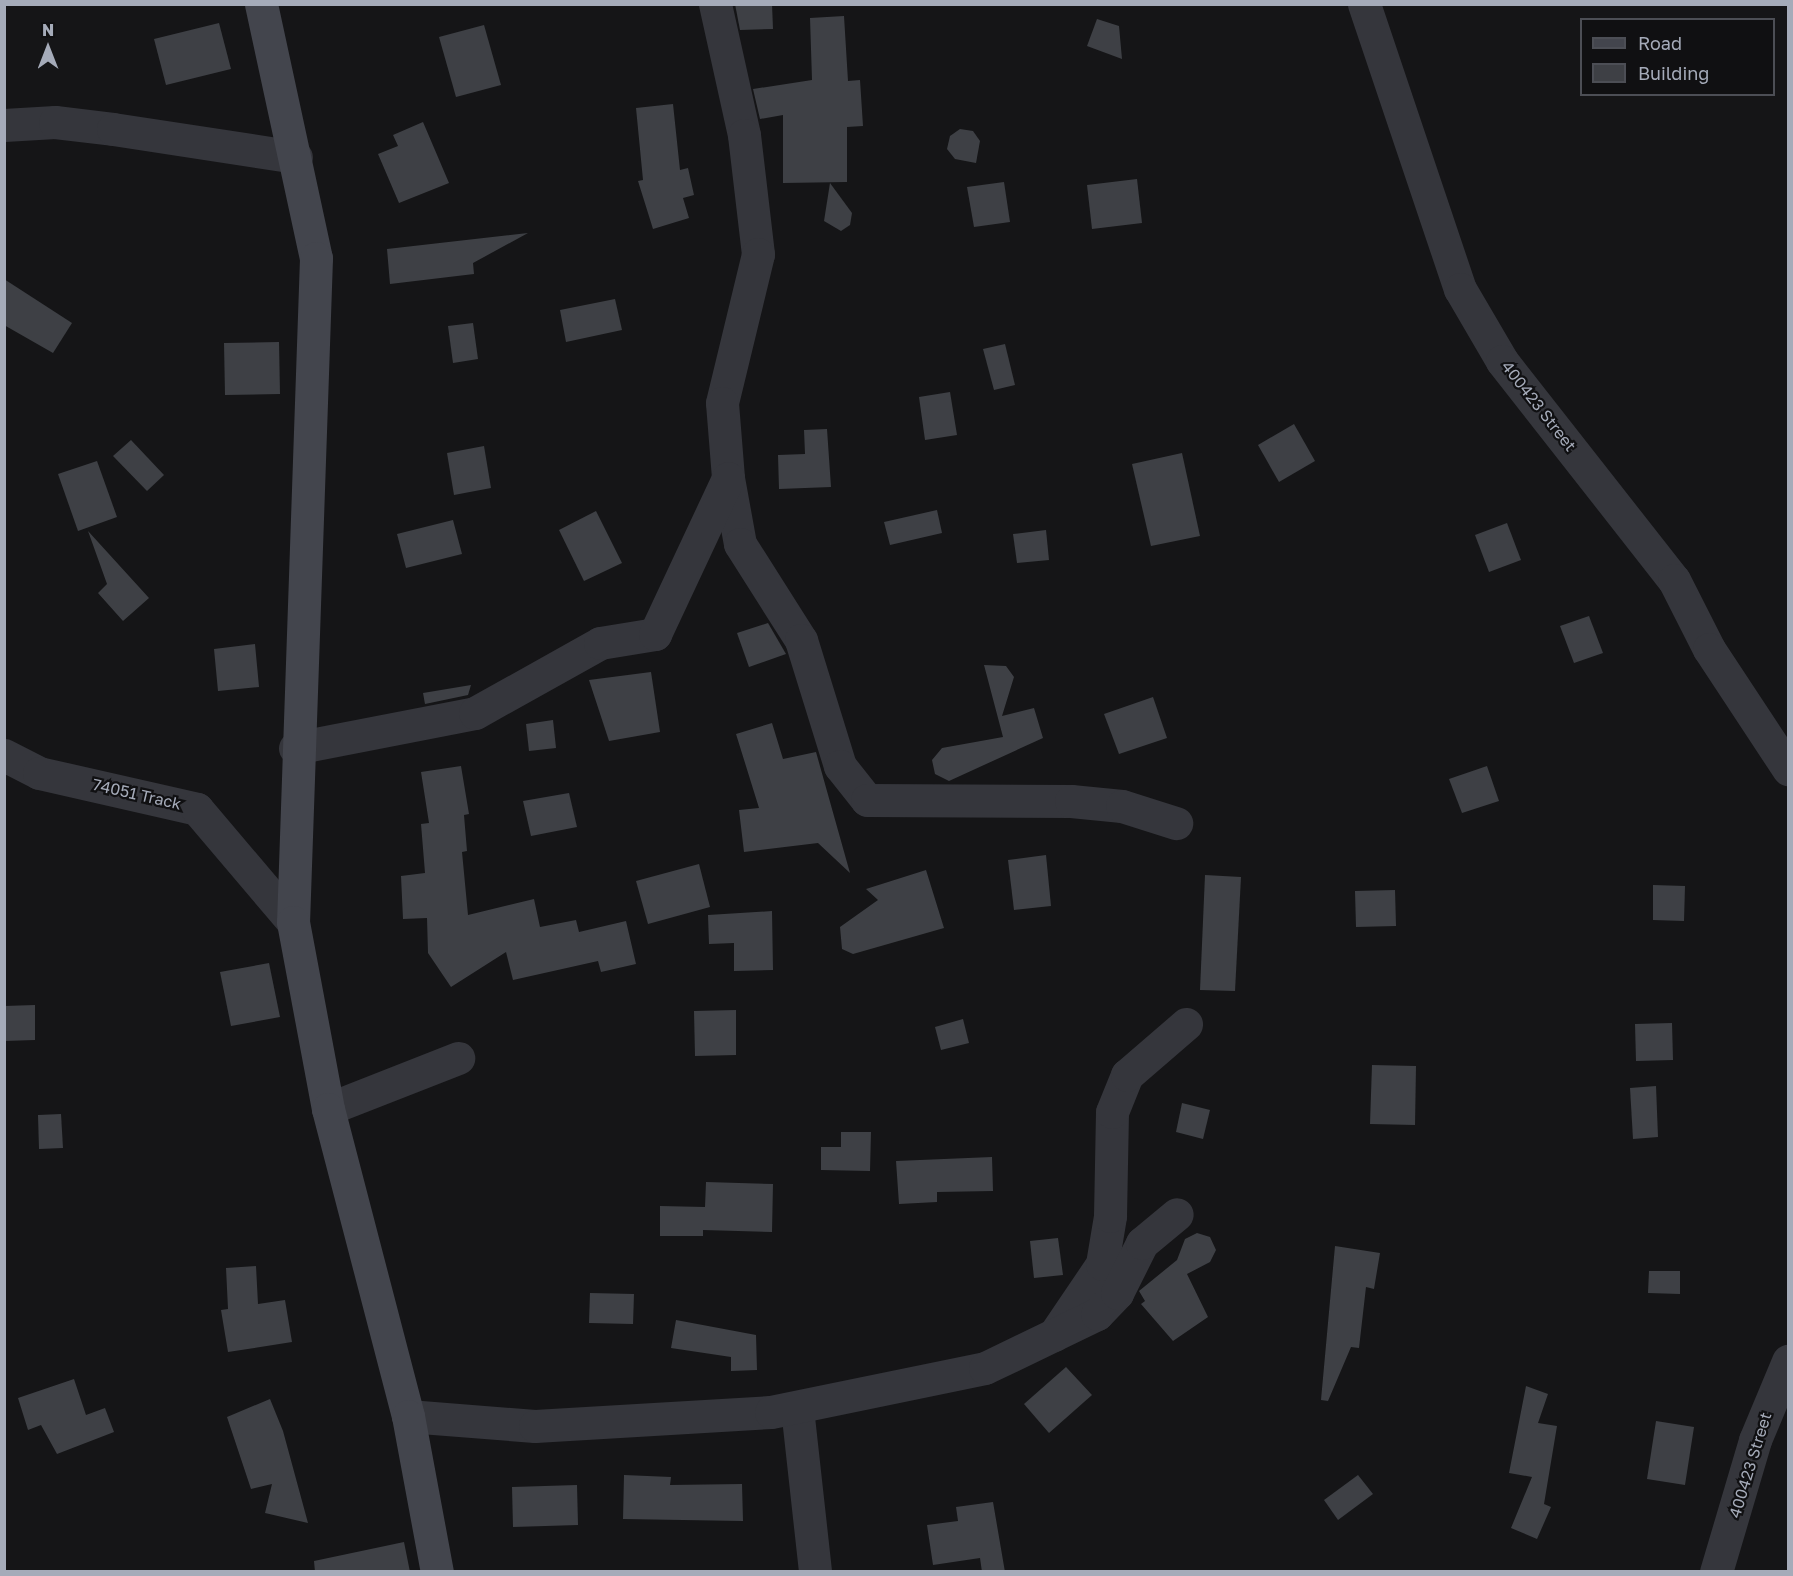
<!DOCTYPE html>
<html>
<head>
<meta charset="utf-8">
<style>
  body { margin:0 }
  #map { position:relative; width:1793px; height:1576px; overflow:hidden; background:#151517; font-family:"Golos Text",sans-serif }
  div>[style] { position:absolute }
  .building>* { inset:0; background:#3e4045 }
  .street>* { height:33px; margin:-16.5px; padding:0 16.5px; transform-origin:16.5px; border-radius:16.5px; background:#35363c }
  .secondary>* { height:33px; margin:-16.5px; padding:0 16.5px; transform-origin:16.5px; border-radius:16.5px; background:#43454d }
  span { translate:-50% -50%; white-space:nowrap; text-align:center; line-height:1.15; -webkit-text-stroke:4.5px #101012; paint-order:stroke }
  .street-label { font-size:16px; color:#a5abb9 }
  .frame { position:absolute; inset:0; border:6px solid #a5abb9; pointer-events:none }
  .legend { position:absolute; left:1580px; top:18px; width:195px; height:78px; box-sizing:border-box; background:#101012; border:2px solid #4c4e55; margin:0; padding:8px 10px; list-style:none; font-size:18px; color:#a5abb9 }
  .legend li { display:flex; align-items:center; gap:12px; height:30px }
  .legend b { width:30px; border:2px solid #4c4e55 }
  .north { position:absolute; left:18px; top:18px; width:60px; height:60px; -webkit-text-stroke:4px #101012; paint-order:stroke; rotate:0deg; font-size:16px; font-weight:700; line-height:24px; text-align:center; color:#a5abb9 }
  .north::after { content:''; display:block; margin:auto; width:21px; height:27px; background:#a5abb9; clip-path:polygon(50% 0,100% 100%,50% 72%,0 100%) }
</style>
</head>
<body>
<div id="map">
  <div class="building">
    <i style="clip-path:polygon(735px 4px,772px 4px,773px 29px,740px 30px)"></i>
    <i style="clip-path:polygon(844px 16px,848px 81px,860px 80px,863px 126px,847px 127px,847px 182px,783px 183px,783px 115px,760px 119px,753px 89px,812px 80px,810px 18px)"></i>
    <i style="clip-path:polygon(1097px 19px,1119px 26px,1122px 59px,1087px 46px)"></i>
    <i style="clip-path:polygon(219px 23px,231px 69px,166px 85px,154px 39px)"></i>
    <i style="clip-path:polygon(484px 25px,501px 85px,456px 97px,439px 37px)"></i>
    <i style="clip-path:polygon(673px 104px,680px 170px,688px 168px,694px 195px,683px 198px,689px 218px,653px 229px,638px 181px,643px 180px,636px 108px)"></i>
    <i style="clip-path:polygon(423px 122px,449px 183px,399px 203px,378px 154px,398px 146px,393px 135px)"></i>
    <i style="clip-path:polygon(960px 129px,973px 131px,980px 141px,976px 163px,955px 159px,947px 149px,950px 136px)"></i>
    <i style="clip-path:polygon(1137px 179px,1142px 223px,1092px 229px,1087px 185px)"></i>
    <i style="clip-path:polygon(1004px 182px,1010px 222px,974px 227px,967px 187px)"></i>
    <i style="clip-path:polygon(830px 183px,852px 213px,850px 225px,841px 231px,824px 221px)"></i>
    <i style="clip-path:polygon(528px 233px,473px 263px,474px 274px,390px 284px,387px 249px)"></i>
    <i style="clip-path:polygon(4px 279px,72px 323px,53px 353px,4px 325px)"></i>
    <i style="clip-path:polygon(615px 299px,622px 330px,566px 342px,560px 310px)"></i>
    <i style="clip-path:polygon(473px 323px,478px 359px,453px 363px,448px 326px)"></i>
    <i style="clip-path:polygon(279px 342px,280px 394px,225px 395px,224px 343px)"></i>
    <i style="clip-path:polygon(1005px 344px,1015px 385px,994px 390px,983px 349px)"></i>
    <i style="clip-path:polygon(950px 392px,957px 435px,925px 440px,919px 397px)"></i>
    <i style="clip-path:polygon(1294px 424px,1315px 461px,1279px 482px,1258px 445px)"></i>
    <i style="clip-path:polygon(827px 429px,831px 487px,779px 489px,778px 455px,805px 454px,804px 430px)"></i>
    <i style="clip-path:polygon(131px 440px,164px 475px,147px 491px,113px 456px)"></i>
    <i style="clip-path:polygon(484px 446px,491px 488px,454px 495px,447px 453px)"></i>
    <i style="clip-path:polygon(1182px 453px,1200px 536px,1151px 546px,1132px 464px)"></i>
    <i style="clip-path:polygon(97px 461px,117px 517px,78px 531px,58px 474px)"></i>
    <i style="clip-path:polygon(937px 510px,942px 533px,890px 545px,884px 522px)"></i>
    <i style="clip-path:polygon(596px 511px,622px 563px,584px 581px,559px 530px)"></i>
    <i style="clip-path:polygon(453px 520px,462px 554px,406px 568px,397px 534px)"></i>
    <i style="clip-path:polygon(1507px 523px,1521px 560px,1489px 572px,1475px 535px)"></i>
    <i style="clip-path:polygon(1046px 530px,1049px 560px,1017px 563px,1013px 534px)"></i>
    <i style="clip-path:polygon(88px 531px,149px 598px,123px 621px,98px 593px,107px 584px)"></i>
    <i style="clip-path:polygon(1589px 616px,1603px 653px,1574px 663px,1560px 626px)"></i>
    <i style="clip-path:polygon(768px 623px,786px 654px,749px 667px,737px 633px)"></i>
    <i style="clip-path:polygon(255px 644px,259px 687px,218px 691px,214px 649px)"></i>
    <i style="clip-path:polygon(984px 665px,1006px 666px,1014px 677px,1002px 716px,1034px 708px,1043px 738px,949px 781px,935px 774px,932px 760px,942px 748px,1003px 737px)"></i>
    <i style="clip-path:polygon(651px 672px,660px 732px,609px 741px,589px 680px)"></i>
    <i style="clip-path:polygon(471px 685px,468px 695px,425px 704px,423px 693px)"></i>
    <i style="clip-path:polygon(1153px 697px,1167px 738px,1119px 754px,1104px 714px)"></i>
    <i style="clip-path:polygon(553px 720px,556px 748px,529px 751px,526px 724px)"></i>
    <i style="clip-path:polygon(772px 723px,783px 759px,816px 752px,850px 873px,818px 843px,744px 852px,739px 810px,759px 808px,736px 734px)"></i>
    <i style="clip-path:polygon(461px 766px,469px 814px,464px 815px,467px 851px,462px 852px,468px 915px,534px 899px,540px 927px,576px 920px,579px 932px,626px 921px,636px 964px,601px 972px,598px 961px,513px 980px,506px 952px,451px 987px,428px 953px,427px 918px,403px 919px,401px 876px,425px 873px,421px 824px,429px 823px,421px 772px)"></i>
    <i style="clip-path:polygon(1487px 766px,1499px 801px,1462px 813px,1449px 779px)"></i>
    <i style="clip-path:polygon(569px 793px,577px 827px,531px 836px,523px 801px)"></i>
    <i style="clip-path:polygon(1046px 855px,1051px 906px,1014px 910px,1008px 860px)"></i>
    <i style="clip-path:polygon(699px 864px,710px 907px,648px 924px,636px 881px)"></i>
    <i style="clip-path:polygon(926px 870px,944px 928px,853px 954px,842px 949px,840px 927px,878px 900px,866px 889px)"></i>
    <i style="clip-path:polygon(1205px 875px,1241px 877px,1235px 991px,1200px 990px)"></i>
    <i style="clip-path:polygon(1653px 885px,1685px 886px,1684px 921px,1653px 920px)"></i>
    <i style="clip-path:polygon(1395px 890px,1396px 926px,1356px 927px,1355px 891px)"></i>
    <i style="clip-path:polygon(772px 911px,773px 970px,734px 971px,734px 943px,709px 944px,708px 915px)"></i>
    <i style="clip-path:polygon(269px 963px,280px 1017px,231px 1026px,220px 972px)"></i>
    <i style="clip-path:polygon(35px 1005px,35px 1040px,4px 1041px,4px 1006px)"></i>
    <i style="clip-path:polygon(736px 1010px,736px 1055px,695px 1056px,694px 1011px)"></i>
    <i style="clip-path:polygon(963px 1019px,969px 1043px,941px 1050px,935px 1027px)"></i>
    <i style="clip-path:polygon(1672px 1023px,1673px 1060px,1636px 1061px,1635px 1024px)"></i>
    <i style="clip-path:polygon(1372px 1065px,1416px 1066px,1415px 1125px,1370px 1124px)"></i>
    <i style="clip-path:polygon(1656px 1086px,1658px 1137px,1633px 1139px,1630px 1088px)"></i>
    <i style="clip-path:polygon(1182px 1103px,1210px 1110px,1203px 1139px,1176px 1132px)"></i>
    <i style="clip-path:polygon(61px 1114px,63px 1148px,39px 1149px,38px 1115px)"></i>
    <i style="clip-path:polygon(841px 1132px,871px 1132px,870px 1171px,821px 1170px,821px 1147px,841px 1147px)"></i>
    <i style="clip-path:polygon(992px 1157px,993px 1191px,937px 1192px,937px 1202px,899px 1204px,896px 1161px)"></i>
    <i style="clip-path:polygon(706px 1182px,773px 1184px,772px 1232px,703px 1230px,703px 1236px,660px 1236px,660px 1206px,705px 1207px)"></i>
    <i style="clip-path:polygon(1197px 1233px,1210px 1237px,1216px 1250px,1210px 1262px,1187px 1274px,1208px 1317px,1173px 1341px,1141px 1304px,1145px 1301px,1139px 1291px,1177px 1260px,1185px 1239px)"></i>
    <i style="clip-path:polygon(1058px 1238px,1063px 1275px,1034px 1278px,1030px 1241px)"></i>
    <i style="clip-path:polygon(1335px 1246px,1380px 1253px,1374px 1289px,1366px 1287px,1359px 1348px,1351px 1347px,1328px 1401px,1321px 1400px)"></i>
    <i style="clip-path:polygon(256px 1266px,258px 1304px,285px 1300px,292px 1342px,228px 1352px,221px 1310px,228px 1309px,226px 1268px)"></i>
    <i style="clip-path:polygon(1649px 1271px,1680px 1271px,1680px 1294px,1648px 1293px)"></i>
    <i style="clip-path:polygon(590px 1293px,634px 1294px,633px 1324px,589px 1323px)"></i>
    <i style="clip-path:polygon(676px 1320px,756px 1335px,757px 1370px,731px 1371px,731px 1357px,671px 1348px)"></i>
    <i style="clip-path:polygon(1066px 1367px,1092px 1395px,1049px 1433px,1024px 1404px)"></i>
    <i style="clip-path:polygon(74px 1379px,86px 1415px,105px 1408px,114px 1432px,57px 1454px,41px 1425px,28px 1430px,18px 1398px)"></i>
    <i style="clip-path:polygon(1526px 1386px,1548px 1394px,1538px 1423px,1557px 1426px,1544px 1504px,1551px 1507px,1537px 1539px,1511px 1528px,1532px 1477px,1509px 1473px)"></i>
    <i style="clip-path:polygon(270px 1399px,283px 1431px,308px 1523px,265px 1513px,272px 1484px,251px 1489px,227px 1417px)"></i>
    <i style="clip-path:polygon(1656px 1421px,1694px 1427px,1685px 1485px,1647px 1479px)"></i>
    <i style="clip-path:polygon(624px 1475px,671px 1477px,670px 1485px,742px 1484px,743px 1521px,623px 1519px)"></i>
    <i style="clip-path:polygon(1358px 1475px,1373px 1494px,1338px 1520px,1324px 1500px)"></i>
    <i style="clip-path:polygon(577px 1485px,578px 1525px,513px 1527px,512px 1487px)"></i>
    <i style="clip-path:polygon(993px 1502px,1005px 1572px,982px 1572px,980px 1558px,933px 1565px,927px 1525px,958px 1521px,956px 1507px)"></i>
    <i style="clip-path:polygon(404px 1542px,410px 1572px,315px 1572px,314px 1561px)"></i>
  </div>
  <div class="street">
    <i style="left:715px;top:4px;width:134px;rotate:77.5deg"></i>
    <i style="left:744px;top:135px;width:120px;rotate:83.3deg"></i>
    <i style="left:758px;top:254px;width:153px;rotate:103.6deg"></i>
    <i style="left:722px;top:403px;width:75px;rotate:85.4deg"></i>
    <i style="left:728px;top:478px;width:67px;rotate:79.7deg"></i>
    <i style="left:740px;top:544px;width:114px;rotate:57.6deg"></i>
    <i style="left:801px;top:640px;width:132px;rotate:72.8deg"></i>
    <i style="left:840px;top:766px;width:43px;rotate:51.5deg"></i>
    <i style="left:867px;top:800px;width:204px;rotate:0.3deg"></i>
    <i style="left:1071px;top:801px;width:51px;rotate:5.6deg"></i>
    <i style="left:1122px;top:806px;width:57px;rotate:17.5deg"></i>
    <i style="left:1364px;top:4px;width:301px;rotate:71.4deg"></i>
    <i style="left:1460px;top:289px;width:83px;rotate:59.7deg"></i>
    <i style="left:1502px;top:361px;width:278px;rotate:51.9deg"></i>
    <i style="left:1674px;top:580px;width:77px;rotate:63.1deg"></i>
    <i style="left:1709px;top:649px;width:144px;rotate:56.6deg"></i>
    <i style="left:4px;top:125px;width:51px;rotate:-3.4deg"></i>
    <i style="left:55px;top:122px;width:58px;rotate:6.9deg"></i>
    <i style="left:113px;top:129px;width:185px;rotate:8.7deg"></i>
    <i style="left:295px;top:748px;width:183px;rotate:-11deg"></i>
    <i style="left:475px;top:713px;width:143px;rotate:-29.2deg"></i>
    <i style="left:600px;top:643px;width:56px;rotate:-9.3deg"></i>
    <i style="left:655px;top:634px;width:172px;rotate:-64.9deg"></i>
    <i style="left:4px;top:755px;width:39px;rotate:27deg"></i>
    <i style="left:39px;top:773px;width:162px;rotate:12.8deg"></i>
    <i style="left:197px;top:809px;width:148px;rotate:49.7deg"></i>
    <i style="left:328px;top:1109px;width:140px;rotate:-21.4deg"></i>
    <i style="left:1054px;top:1335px;width:86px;rotate:-55.9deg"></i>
    <i style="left:1102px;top:1264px;width:49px;rotate:-80.5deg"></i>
    <i style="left:1110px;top:1216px;width:104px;rotate:-88.9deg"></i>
    <i style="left:1112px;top:1112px;width:40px;rotate:-68deg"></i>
    <i style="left:1127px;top:1075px;width:78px;rotate:-40.8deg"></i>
    <i style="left:797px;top:1408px;width:165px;rotate:83.7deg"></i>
    <i style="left:408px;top:1416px;width:127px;rotate:4.5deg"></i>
    <i style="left:535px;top:1426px;width:236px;rotate:-3.4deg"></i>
    <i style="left:771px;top:1412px;width:218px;rotate:-11.6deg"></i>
    <i style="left:985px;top:1368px;width:124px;rotate:-25.7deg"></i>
    <i style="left:1097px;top:1314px;width:29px;rotate:-46deg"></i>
    <i style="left:1117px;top:1293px;width:56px;rotate:-63.4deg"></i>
    <i style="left:1142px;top:1243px;width:45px;rotate:-39.6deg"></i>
    <i style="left:1716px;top:1572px;width:138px;rotate:-73.5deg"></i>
    <i style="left:1755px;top:1440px;width:86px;rotate:-67.3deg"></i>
  </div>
  <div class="secondary">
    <i style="left:261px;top:4px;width:260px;rotate:77.8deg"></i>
    <i style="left:316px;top:258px;width:664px;rotate:91.98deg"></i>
    <i style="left:293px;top:922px;width:190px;rotate:79.4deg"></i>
    <i style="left:328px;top:1109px;width:317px;rotate:75.4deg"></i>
    <i style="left:408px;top:1416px;width:159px;rotate:79.5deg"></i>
  </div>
  <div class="street-label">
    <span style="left:1539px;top:406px;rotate:52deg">400423 Street</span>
    <span style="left:137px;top:794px;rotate:13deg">74051 Track</span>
    <span style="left:1750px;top:1465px;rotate:-73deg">400423 Street</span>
  </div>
  <div class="frame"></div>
  <ul class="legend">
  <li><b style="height:8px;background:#43454d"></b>Road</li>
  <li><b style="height:16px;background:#3e4045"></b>Building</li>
  </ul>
  <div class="north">N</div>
</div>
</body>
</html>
